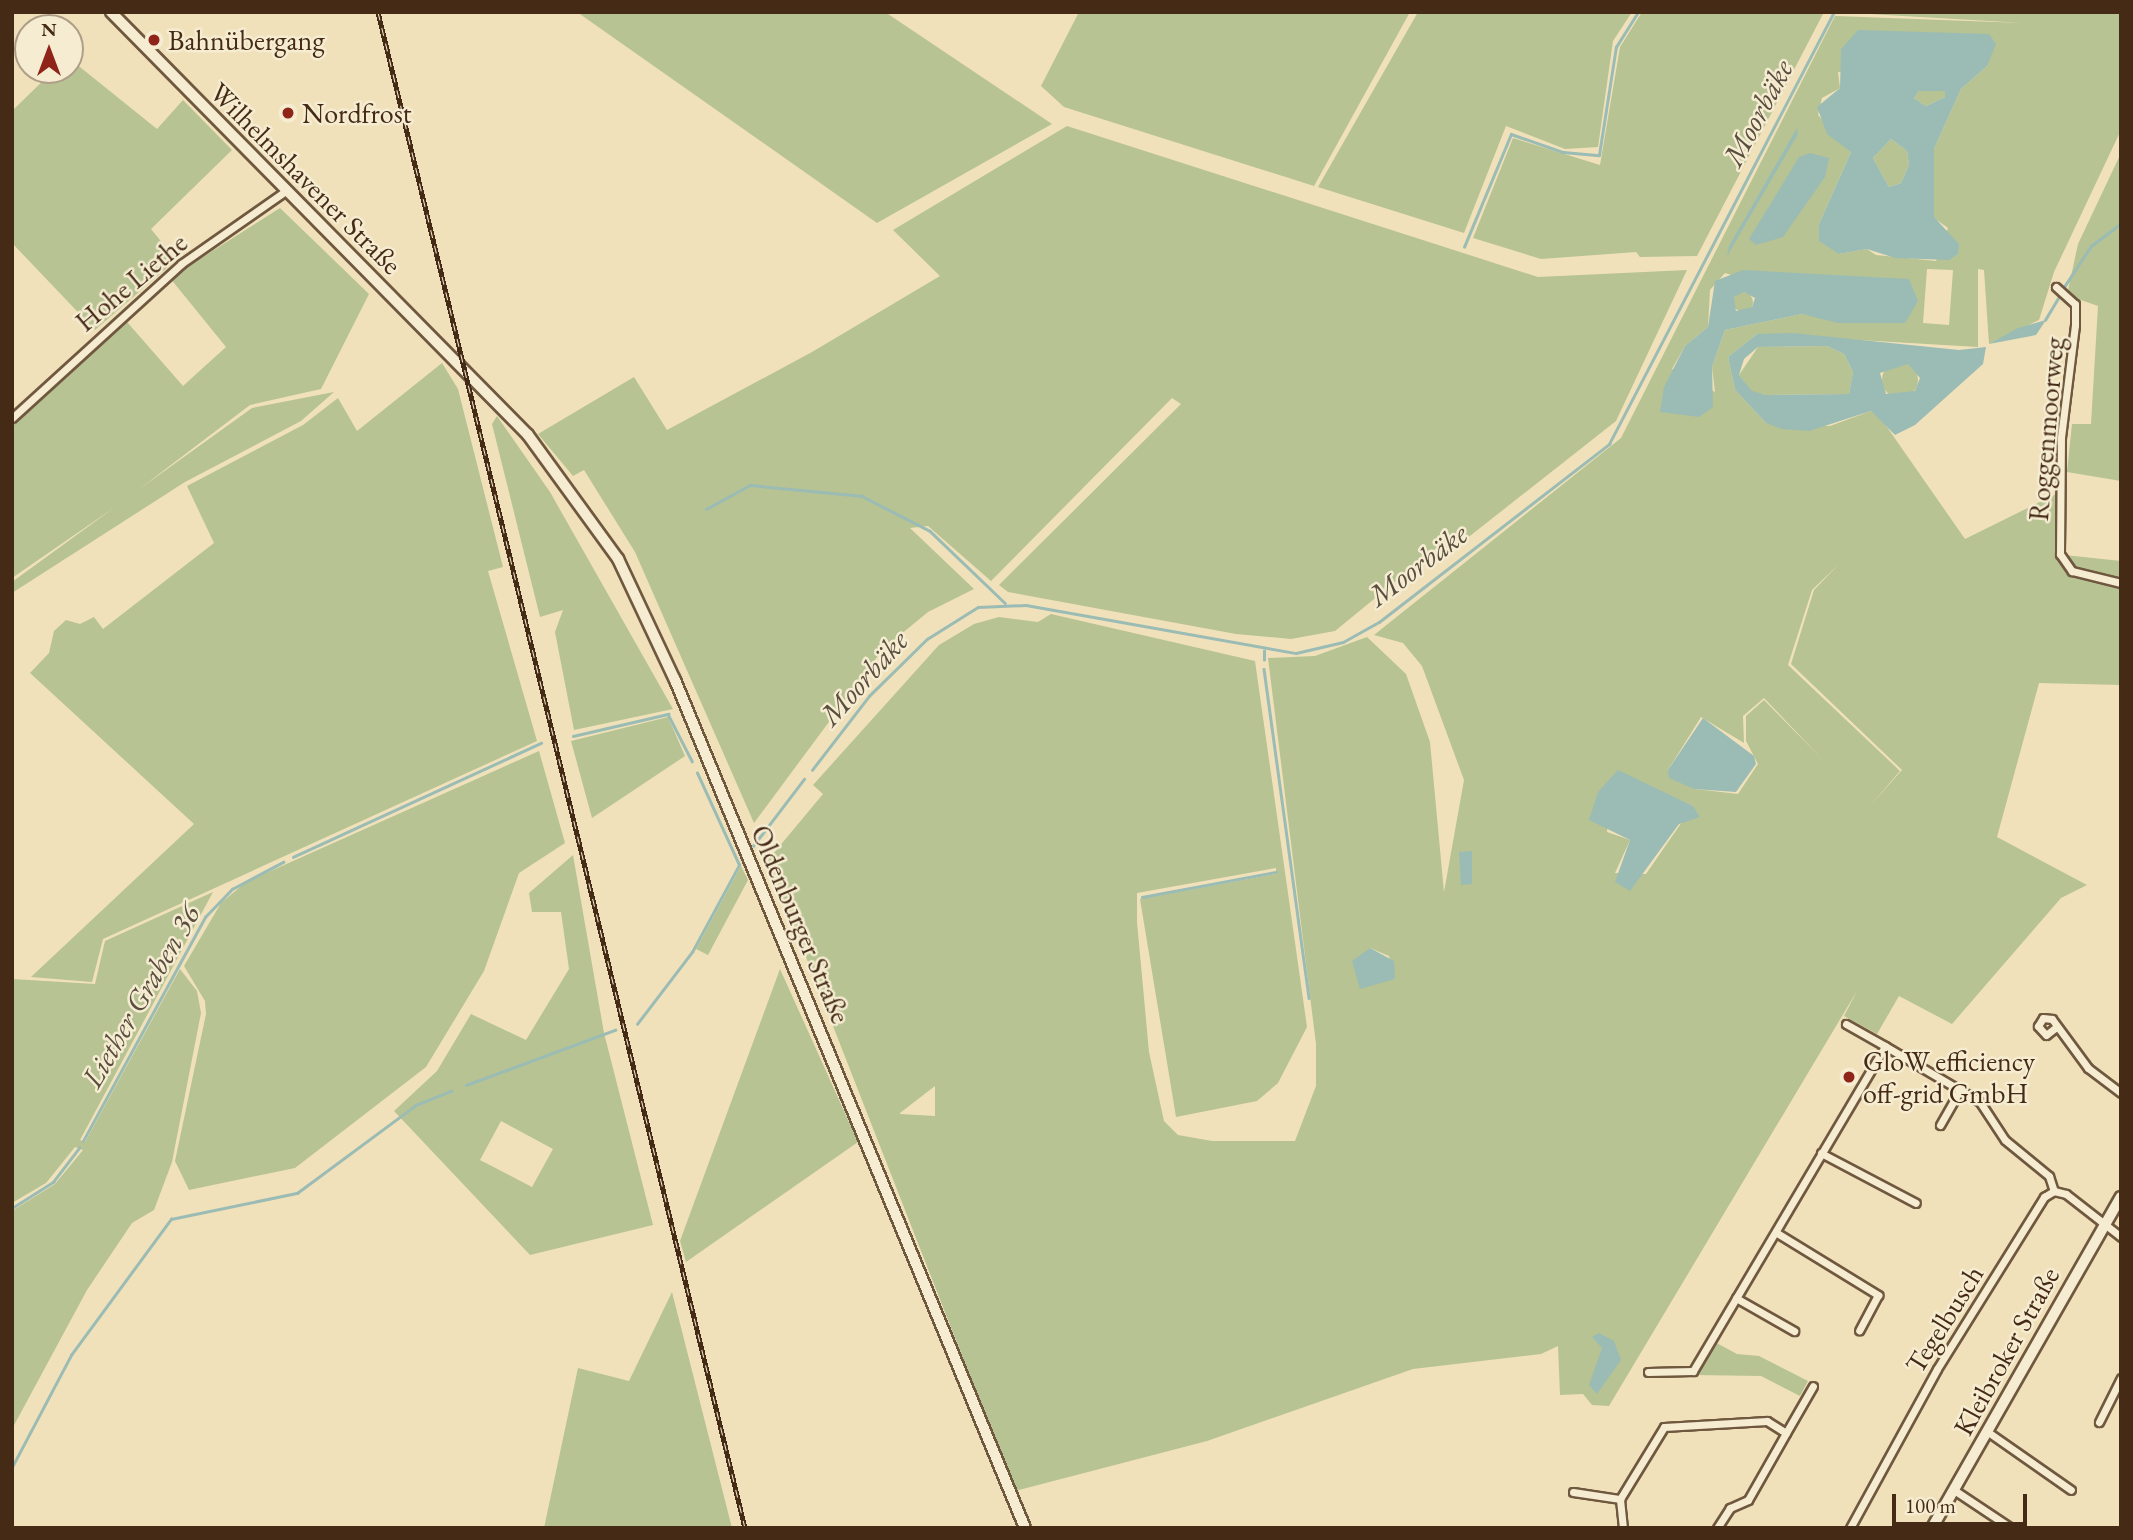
<!DOCTYPE html>
<html>
<head>
<meta charset="utf-8">
<style>
  body { margin:0 }
  #map { position:relative; width:2133px; height:1540px; overflow:hidden; background:#f0e1ba; font-family:"EB Garamond",serif }
  div>[style] { position:absolute }
  .green>* { inset:0; background:#b7c392 }
  .round { border-radius:50% }
  .water>* { inset:0; background:#9bbcb4 }
  .stream>* { height:2.5px; margin:-1.25px; padding:0 1.25px; transform-origin:1.25px; border-radius:1.25px; background:#9bbcb4 }
  .roads { filter:drop-shadow(2px 0 #70583f) drop-shadow(-2px 0 #70583f) drop-shadow(0 2px #70583f) drop-shadow(0 -2px #70583f) }
  .street>* { height:7px; margin:-3.5px; padding:0 3.5px; transform-origin:3.5px; border-radius:3.5px; background:#f5ecd2 }
  .secondary>* { height:10px; margin:-5px; padding:0 5px; transform-origin:5px; border-radius:5px; background:#f5ecd2 }
  .rail>* { height:5px; margin-top:-2.5px; transform-origin:0; background:repeating-linear-gradient(90deg,#f5ecd2 0 8px,#452a16 0 16px); box-sizing:border-box; border-block:2px solid #452a16 }
  .dots>* { width:19px; height:19px; translate:-50% -50%; box-sizing:border-box; border:4px solid #f5ecd2; border-radius:50% }
  span { translate:-50% -50%; white-space:nowrap; text-align:center; line-height:1.15; -webkit-text-stroke:5px #f5ecd2; paint-order:stroke }
  .poi-label { font-size:28px; color:#452a16 }
  .left { translate:0 -50%; text-align:left }
  .street-label { font-size:28px; color:#452a16 }
  .water-label { font-size:30px; color:#5a4e3e; font-style:italic }
  .frame { position:absolute; inset:0; border:14px solid #452a16; pointer-events:none }
  .north { position:absolute; left:14px; top:14px; width:70px; height:70px; box-sizing:border-box; background:#f5ecd2; border:2px solid #af9e87; border-radius:50%; rotate:0deg; font-size:19px; font-weight:700; line-height:28px; text-align:center; color:#452a16 }
  .north::after { content:''; display:block; margin:auto; width:24px; height:32px; background:#8f2418; clip-path:polygon(50% 0,100% 100%,50% 72%,0 100%) }
  .scale { position:absolute; left:1892px; top:1494px; width:135px; height:32px; box-sizing:border-box; border:4px solid #452a16; border-top:0; padding-left:9px; font-size:21px; line-height:24px; white-space:nowrap; color:#452a16; -webkit-text-stroke:5px #f5ecd2; paint-order:stroke }
</style>
</head>
<body>
<div id="map">
  <div class="green">
    <i style="clip-path:polygon(577px 12px,885px 12px,1052px 124px,877px 223px)"></i>
    <i style="clip-path:polygon(1079px 12px,1410px 12px,1314px 186px,1064px 107px,1041px 86px)"></i>
    <i style="clip-path:polygon(1418px 12px,1632px 12px,1613px 41px,1598px 147px,1565px 149px,1506px 126px,1464px 233px,1318px 187px)"></i>
    <i style="clip-path:polygon(1642px 12px,1824px 12px,1697px 256px,1640px 257px,1636px 252px,1541px 259px,1473px 238px,1513px 138px,1600px 165px,1620px 47px)"></i>
    <i style="clip-path:polygon(evenodd,1835px 12px,2121px 12px,2121px 130px,2054px 272px,2039px 320px,1989px 344px,1984px 270px,1978px 269px,1978px 347px,1757px 334px,1728px 357px,1735px 390px,1766px 423px,1830px 426px,1871px 411px,1880px 417px,1965px 539px,2056px 494px,2055px 554px,2121px 561px,2121px 685px,2039px 683px,1997px 837px,2087px 885px,2061px 898px,1952px 1024px,1899px 996px,1877px 1034px,1844px 1016px,1857px 991px,1609px 1406px,1592px 1405px,1583px 1394px,1560px 1395px,1558px 1346px,1541px 1354px,1413px 1369px,1207px 1441px,1015px 1491px,768px 860px,823px 794px,813px 785px,939px 645px,974px 624px,999px 617px,1038px 622px,1051px 614px,1255px 661px,1307px 1027px,1278px 1083px,1257px 1101px,1176px 1117px,1140px 899px,1276px 874px,1276px 868px,1137px 893px,1137px 922px,1149px 1052px,1164px 1121px,1178px 1135px,1212px 1141px,1295px 1141px,1316px 1086px,1316px 1044px,1268px 658px,1315px 656px,1367px 637px,1406px 674px,1430px 742px,1444px 892px,1464px 780px,1422px 666px,1403px 643px,1374px 635px,1621px 438px,1835px 16px,2023px 23px,1835px 12px,1987px 66px,1961px 89px,1934px 149px,1934px 218px,1948px 228px,1936px 261px,1876px 255px,1867px 249px,1839px 254px,1819px 224px,1851px 152px,1818px 115px,1822px 98px,1840px 88px,1838px 72px,1987px 66px,1835px 12px,1927px 269px,1953px 270px,1949px 325px,1923px 323px,1927px 269px,1835px 12px,1725px 273px,1893px 323px,1802px 314px,1725px 330px,1712px 367px,1715px 392px,1672px 369px,1685px 346px,1708px 327px,1710px 290px,1725px 273px,1835px 12px,1838px 565px,1814px 590px,1791px 664px,1902px 770px,1869px 807px,1900px 771px,1788px 665px,1812px 590px,1838px 565px,1835px 12px,1764px 698px,1824px 761px,1764px 700px,1746px 716px,1746px 741px,1758px 764px,1738px 794px,1695px 789px,1668px 770px,1701px 717px,1744px 743px,1743px 716px,1764px 698px,1835px 12px,1627px 777px,1693px 806px,1646px 874px,1615px 873px,1630px 840px,1607px 832px,1613px 782px,1627px 777px,1835px 12px,1370px 948px,1389px 956px,1395px 979px,1370px 982px,1370px 948px,1835px 12px,935px 1086px,935px 1116px,900px 1114px,900px 1113px,935px 1086px)"></i>
    <i style="clip-path:polygon(70px 59px,157px 129px,183px 100px,232px 150px,151px 229px,176px 260px,95px 330px,12px 243px,12px 111px,54px 70px,70px 70px)"></i>
    <i style="clip-path:polygon(1919px 91px,1945px 91px,1945px 97px,1926px 106px,1914px 98px)"></i>
    <i style="clip-path:polygon(1067px 126px,1538px 277px,1687px 270px,1616px 421px,1447px 554px,1440px 545px,1335px 631px,1291px 639px,1236px 634px,1008px 592px,999px 585px,1181px 404px,1172px 398px,991px 581px,928px 526px,910px 528px,974px 589px,928px 612px,883px 649px,754px 823px,635px 552px,584px 470px,573px 476px,538px 434px,634px 377px,667px 430px,812px 352px,940px 276px,893px 230px)"></i>
    <i style="clip-path:polygon(1891px 139px,1907px 151px,1909px 165px,1901px 183px,1889px 187px,1873px 158px)"></i>
    <i style="clip-path:polygon(2121px 153px,2121px 481px,2067px 472px,2072px 424px,2091px 424px,2098px 306px,2067px 295px,2078px 244px)"></i>
    <i style="clip-path:polygon(280px 208px,369px 294px,321px 389px,250px 405px,138px 490px,252px 408px,334px 392px,301px 421px,185px 482px,12px 593px,12px 582px,115px 507px,12px 578px,12px 427px,127px 322px,183px 386px,226px 347px,170px 278px)"></i>
    <i class="round" style="left:1733px;top:292px;width:20px;height:20px"></i>
    <i style="clip-path:polygon(1827px 346px,1844px 354px,1853px 372px,1849px 394px,1766px 395px,1752px 392px,1739px 375px,1758px 347px)"></i>
    <i class="round" style="left:1882px;top:362px;width:36px;height:36px"></i>
    <i style="clip-path:polygon(442px 363px,458px 389px,503px 567px,488px 571px,537px 741px,103px 939px,92px 982px,31px 977px,194px 824px,30px 673px,49px 653px,54px 631px,66px 620px,80px 624px,94px 617px,103px 629px,214px 543px,187px 486px,303px 425px,338px 398px,357px 431px)"></i>
    <i style="clip-path:polygon(497px 416px,550px 492px,673px 709px,574px 730px,555px 632px,563px 610px,540px 617px,492px 424px)"></i>
    <i style="clip-path:polygon(668px 717px,685px 756px,592px 818px,571px 741px)"></i>
    <i style="clip-path:polygon(539px 751px,565px 843px,519px 873px,484px 971px,426px 1067px,295px 1168px,189px 1190px,175px 1161px,206px 1014px,205px 1001px,184px 966px,221px 903px,246px 882px)"></i>
    <i style="clip-path:polygon(evenodd,573px 855px,604px 1033px,653px 1225px,530px 1255px,394px 1111px,437px 1071px,471px 1014px,526px 1040px,569px 969px,561px 912px,532px 912px,529px 893px,573px 855px,501px 1121px,553px 1149px,532px 1187px,480px 1160px,501px 1121px)"></i>
    <i style="clip-path:polygon(741px 866px,748px 880px,708px 955px,696px 949px)"></i>
    <i style="clip-path:polygon(213px 892px,80px 1140px,85px 1142px,180px 969px,197px 991px,201px 1013px,172px 1162px,154px 1210px,132px 1223px,87px 1290px,12px 1429px,12px 1211px,55px 1184px,83px 1150px,75px 1147px,46px 1183px,12px 1203px,12px 979px,95px 984px,105px 941px)"></i>
    <i style="clip-path:polygon(780px 969px,858px 1142px,686px 1262px,680px 1241px)"></i>
    <i style="clip-path:polygon(672px 1292px,732px 1528px,544px 1528px,578px 1368px,629px 1381px)"></i>
    <i style="clip-path:polygon(1713px 1341px,1737px 1354px,1759px 1356px,1808px 1381px,1800px 1396px,1761px 1376px,1696px 1375px)"></i>
  </div>
  <div class="water">
    <i style="clip-path:polygon(evenodd,1858px 30px,1989px 34px,1996px 44px,1987px 66px,1961px 89px,1934px 149px,1934px 217px,1959px 244px,1958px 254px,1949px 260px,1895px 258px,1867px 249px,1839px 254px,1819px 241px,1819px 224px,1851px 152px,1827px 134px,1817px 107px,1840px 88px,1841px 49px,1858px 30px,1919px 91px,1945px 91px,1945px 97px,1926px 106px,1914px 98px,1919px 91px,1858px 30px,1891px 139px,1907px 151px,1909px 165px,1901px 183px,1889px 187px,1873px 158px,1891px 139px)"></i>
    <i style="clip-path:polygon(1797px 128px,1798px 134px,1727px 256px,1729px 246px)"></i>
    <i style="clip-path:polygon(1810px 153px,1829px 158px,1825px 177px,1783px 237px,1756px 245px,1749px 239px,1799px 157px)"></i>
    <i style="clip-path:polygon(evenodd,1743px 270px,1909px 279px,1918px 301px,1905px 323px,1838px 323px,1802px 314px,1725px 330px,1712px 367px,1713px 407px,1699px 417px,1660px 412px,1664px 387px,1685px 346px,1708px 327px,1715px 281px,1743px 270px,1744px 292px,1755px 298px,1752px 307px,1736px 311px,1734px 297px,1744px 292px)"></i>
    <i style="clip-path:polygon(2046px 320px,2036px 335px,1989px 344px,2018px 328px)"></i>
    <i style="clip-path:polygon(evenodd,1793px 333px,1959px 350px,1986px 347px,1983px 364px,1915px 425px,1895px 435px,1871px 411px,1809px 431px,1781px 429px,1766px 423px,1735px 390px,1728px 357px,1757px 334px,1793px 333px,1827px 346px,1844px 354px,1853px 372px,1849px 394px,1766px 395px,1752px 391px,1739px 375px,1744px 359px,1758px 347px,1827px 346px,1793px 333px,1908px 364px,1920px 378px,1915px 391px,1886px 394px,1880px 373px,1908px 364px)"></i>
    <i style="clip-path:polygon(1703px 718px,1754px 756px,1756px 764px,1736px 792px,1694px 789px,1669px 778px,1668px 770px)"></i>
    <i style="clip-path:polygon(1618px 770px,1693px 806px,1700px 817px,1679px 824px,1630px 891px,1615px 882px,1630px 840px,1589px 820px,1598px 792px)"></i>
    <i style="clip-path:polygon(1472px 851px,1472px 884px,1461px 885px,1459px 852px)"></i>
    <i style="clip-path:polygon(1370px 948px,1394px 961px,1395px 979px,1360px 989px,1352px 961px)"></i>
    <i style="clip-path:polygon(1599px 1333px,1614px 1341px,1621px 1360px,1597px 1394px,1589px 1385px,1602px 1348px,1592px 1337px)"></i>
  </div>
  <div class="stream">
    <i style="left:1464px;top:247px;width:122px;rotate:-67.4deg"></i>
    <i style="left:1511px;top:134px;width:55px;rotate:19.1deg"></i>
    <i style="left:1563px;top:152px;width:36px;rotate:5deg"></i>
    <i style="left:1599px;top:155px;width:109px;rotate:-81.1deg"></i>
    <i style="left:1616px;top:47px;width:41px;rotate:-57.8deg"></i>
    <i style="left:2062px;top:290px;width:53px;rotate:-56.6deg"></i>
    <i style="left:2091px;top:246px;width:38px;rotate:-37deg"></i>
    <i style="left:2045px;top:320px;width:29px;rotate:-59deg"></i>
    <i style="left:706px;top:509px;width:50px;rotate:-28.6deg"></i>
    <i style="left:750px;top:485px;width:113px;rotate:5.6deg"></i>
    <i style="left:862px;top:496px;width:76px;rotate:27.2deg"></i>
    <i style="left:930px;top:531px;width:104px;rotate:43.8deg"></i>
    <i style="left:1264px;top:660px;width:9px;rotate:-90deg"></i>
    <i style="left:1264px;top:669px;width:332px;rotate:82.2deg"></i>
    <i style="left:573px;top:736px;width:98px;rotate:-13deg"></i>
    <i style="left:668px;top:714px;width:53px;rotate:62.9deg"></i>
    <i style="left:812px;top:770px;width:93px;rotate:-52.4deg"></i>
    <i style="left:869px;top:696px;width:81px;rotate:-44.5deg"></i>
    <i style="left:927px;top:639px;width:60px;rotate:-32.1deg"></i>
    <i style="left:978px;top:607px;width:48px;rotate:-2.4deg"></i>
    <i style="left:1026px;top:605px;width:274px;rotate:10.1deg"></i>
    <i style="left:1296px;top:653px;width:48px;rotate:-13.2deg"></i>
    <i style="left:1343px;top:642px;width:41px;rotate:-29.1deg"></i>
    <i style="left:1379px;top:622px;width:291px;rotate:-37.7deg"></i>
    <i style="left:1609px;top:444px;width:487px;rotate:-62.5deg"></i>
    <i style="left:753px;top:846px;width:84px;rotate:-52.7deg"></i>
    <i style="left:293px;top:857px;width:273px;rotate:-24.7deg"></i>
    <i style="left:1142px;top:897px;width:136px;rotate:-10.6deg"></i>
    <i style="left:637px;top:1024px;width:91px;rotate:-52.6deg"></i>
    <i style="left:692px;top:952px;width:99px;rotate:-61.6deg"></i>
    <i style="left:739px;top:865px;width:101px;rotate:-114.5deg"></i>
    <i style="left:466px;top:1085px;width:159px;rotate:-20.3deg"></i>
    <i style="left:83px;top:1141px;width:255px;rotate:-61.4deg"></i>
    <i style="left:205px;top:917px;width:39px;rotate:-46deg"></i>
    <i style="left:232px;top:889px;width:58px;rotate:-27.9deg"></i>
    <i style="left:12px;top:1208px;width:49px;rotate:-32.4deg"></i>
    <i style="left:53px;top:1182px;width:43px;rotate:-52.6deg"></i>
    <i style="left:12px;top:1467px;width:127px;rotate:-62.2deg"></i>
    <i style="left:71px;top:1355px;width:169px;rotate:-53.7deg"></i>
    <i style="left:171px;top:1219px;width:129px;rotate:-11.7deg"></i>
    <i style="left:297px;top:1193px;width:148px;rotate:-36.5deg"></i>
    <i style="left:416px;top:1105px;width:38px;rotate:-22deg"></i>
  </div>
  <div class="roads">
    <div class="street">
      <i style="left:2056px;top:287px;width:25px;rotate:42deg"></i>
      <i style="left:2075px;top:304px;width:21px;rotate:90deg"></i>
      <i style="left:2075px;top:325px;width:114px;rotate:97.1deg"></i>
      <i style="left:2061px;top:438px;width:116px;rotate:90.5deg"></i>
      <i style="left:2060px;top:554px;width:21px;rotate:55deg"></i>
      <i style="left:2072px;top:571px;width:50px;rotate:13.8deg"></i>
      <i style="left:12px;top:418px;width:229px;rotate:-42.3deg"></i>
      <i style="left:181px;top:264px;width:129px;rotate:-34.9deg"></i>
      <i style="left:1846px;top:1024px;width:45px;rotate:29.4deg"></i>
      <i style="left:2055px;top:1028px;width:11px;rotate:142deg"></i>
      <i style="left:2046px;top:1035px;width:12px;rotate:-132deg"></i>
      <i style="left:2038px;top:1026px;width:9px;rotate:-58deg"></i>
      <i style="left:2043px;top:1018px;width:9px;rotate:6deg"></i>
      <i style="left:2052px;top:1019px;width:61px;rotate:53.7deg"></i>
      <i style="left:2088px;top:1068px;width:41px;rotate:37.1deg"></i>
      <i style="left:1940px;top:1125px;width:40px;rotate:-60.3deg"></i>
      <i style="left:1821px;top:1153px;width:107px;rotate:27.8deg"></i>
      <i style="left:1777px;top:1233px;width:119px;rotate:31.5deg"></i>
      <i style="left:1878px;top:1295px;width:40px;rotate:118deg"></i>
      <i style="left:1736px;top:1298px;width:67px;rotate:29.6deg"></i>
      <i style="left:1648px;top:1372px;width:45px;rotate:-1.3deg"></i>
      <i style="left:1693px;top:1371px;width:377px;rotate:-59.4deg"></i>
      <i style="left:1885px;top:1046px;width:110px;rotate:30.5deg"></i>
      <i style="left:1980px;top:1102px;width:45px;rotate:56.7deg"></i>
      <i style="left:2005px;top:1140px;width:57px;rotate:39.3deg"></i>
      <i style="left:2049px;top:1176px;width:16px;rotate:72deg"></i>
      <i style="left:2099px;top:1422px;width:49px;rotate:-63.4deg"></i>
      <i style="left:1988px;top:1432px;width:101px;rotate:34.9deg"></i>
      <i style="left:1786px;top:1433px;width:54px;rotate:-60.1deg"></i>
      <i style="left:1954px;top:1490px;width:69px;rotate:33.7deg"></i>
      <i style="left:1573px;top:1492px;width:48px;rotate:8.5deg"></i>
      <i style="left:1623px;top:1528px;width:29px;rotate:-96deg"></i>
      <i style="left:1620px;top:1499px;width:84px;rotate:-58.6deg"></i>
      <i style="left:1664px;top:1427px;width:103px;rotate:-3.3deg"></i>
      <i style="left:1767px;top:1421px;width:22px;rotate:32deg"></i>
      <i style="left:1786px;top:1433px;width:77px;rotate:119.6deg"></i>
      <i style="left:1748px;top:1500px;width:20px;rotate:156deg"></i>
      <i style="left:1730px;top:1508px;width:24px;rotate:123deg"></i>
      <i style="left:1850px;top:1528px;width:181px;rotate:-61.3deg"></i>
      <i style="left:1937px;top:1369px;width:203px;rotate:-58.1deg"></i>
      <i style="left:2044px;top:1197px;width:12px;rotate:-31deg"></i>
      <i style="left:2054px;top:1191px;width:12px;rotate:14deg"></i>
      <i style="left:2066px;top:1194px;width:70px;rotate:38deg"></i>
    </div>
    <div class="secondary">
      <i style="left:111px;top:12px;width:594px;rotate:45.41deg"></i>
      <i style="left:528px;top:435px;width:153px;rotate:54deg"></i>
      <i style="left:618px;top:559px;width:134px;rotate:64.8deg"></i>
      <i style="left:675px;top:680px;width:917px;rotate:67.57deg"></i>
      <i style="left:1932px;top:1528px;width:381px;rotate:-60.3deg"></i>
    </div>
  </div>
  <div class="rail">
    <i style="left:378px;top:12px;width:1560px;rotate:76.39deg"></i>
  </div>
  <div class="dots">
    <i style="left:154px;top:40px;background:#8f2418"></i>
    <i style="left:288px;top:113px;background:#8f2418"></i>
    <i style="left:1849px;top:1077px;background:#8f2418"></i>
  </div>
  <div class="poi-label">
    <span class="left" style="left:168px;top:40px">Bahnübergang</span>
    <span class="left" style="left:302px;top:113px">Nordfrost</span>
    <span class="left" style="left:1863px;top:1077px">GloW efficiency<br>off-grid GmbH</span>
  </div>
  <div class="street-label">
    <span style="left:306px;top:178px;rotate:45deg">Wilhelmshavener Straße</span>
    <span style="left:131px;top:282px;rotate:-40deg">Hohe Liethe</span>
    <span style="left:2046px;top:429px;rotate:-85deg">Roggenmoorweg</span>
    <span style="left:801px;top:924px;rotate:67deg">Oldenburger Straße</span>
    <span style="left:1944px;top:1319px;rotate:-58deg">Tegelbusch</span>
    <span style="left:2006px;top:1351px;rotate:-61deg">Kleibroker Straße</span>
  </div>
  <div class="water-label">
    <span style="left:1758px;top:113px;rotate:-62deg">Moorbäke</span>
    <span style="left:1418px;top:565px;rotate:-37deg">Moorbäke</span>
    <span style="left:864px;top:678px;rotate:-48deg">Moorbäke</span>
    <span style="left:141px;top:996px;rotate:-60deg">Liether Graben 36</span>
  </div>
  <div class="frame"></div>
  <div class="north">N</div>
  <div class="scale">100 m</div>
</div>
</body>
</html>
